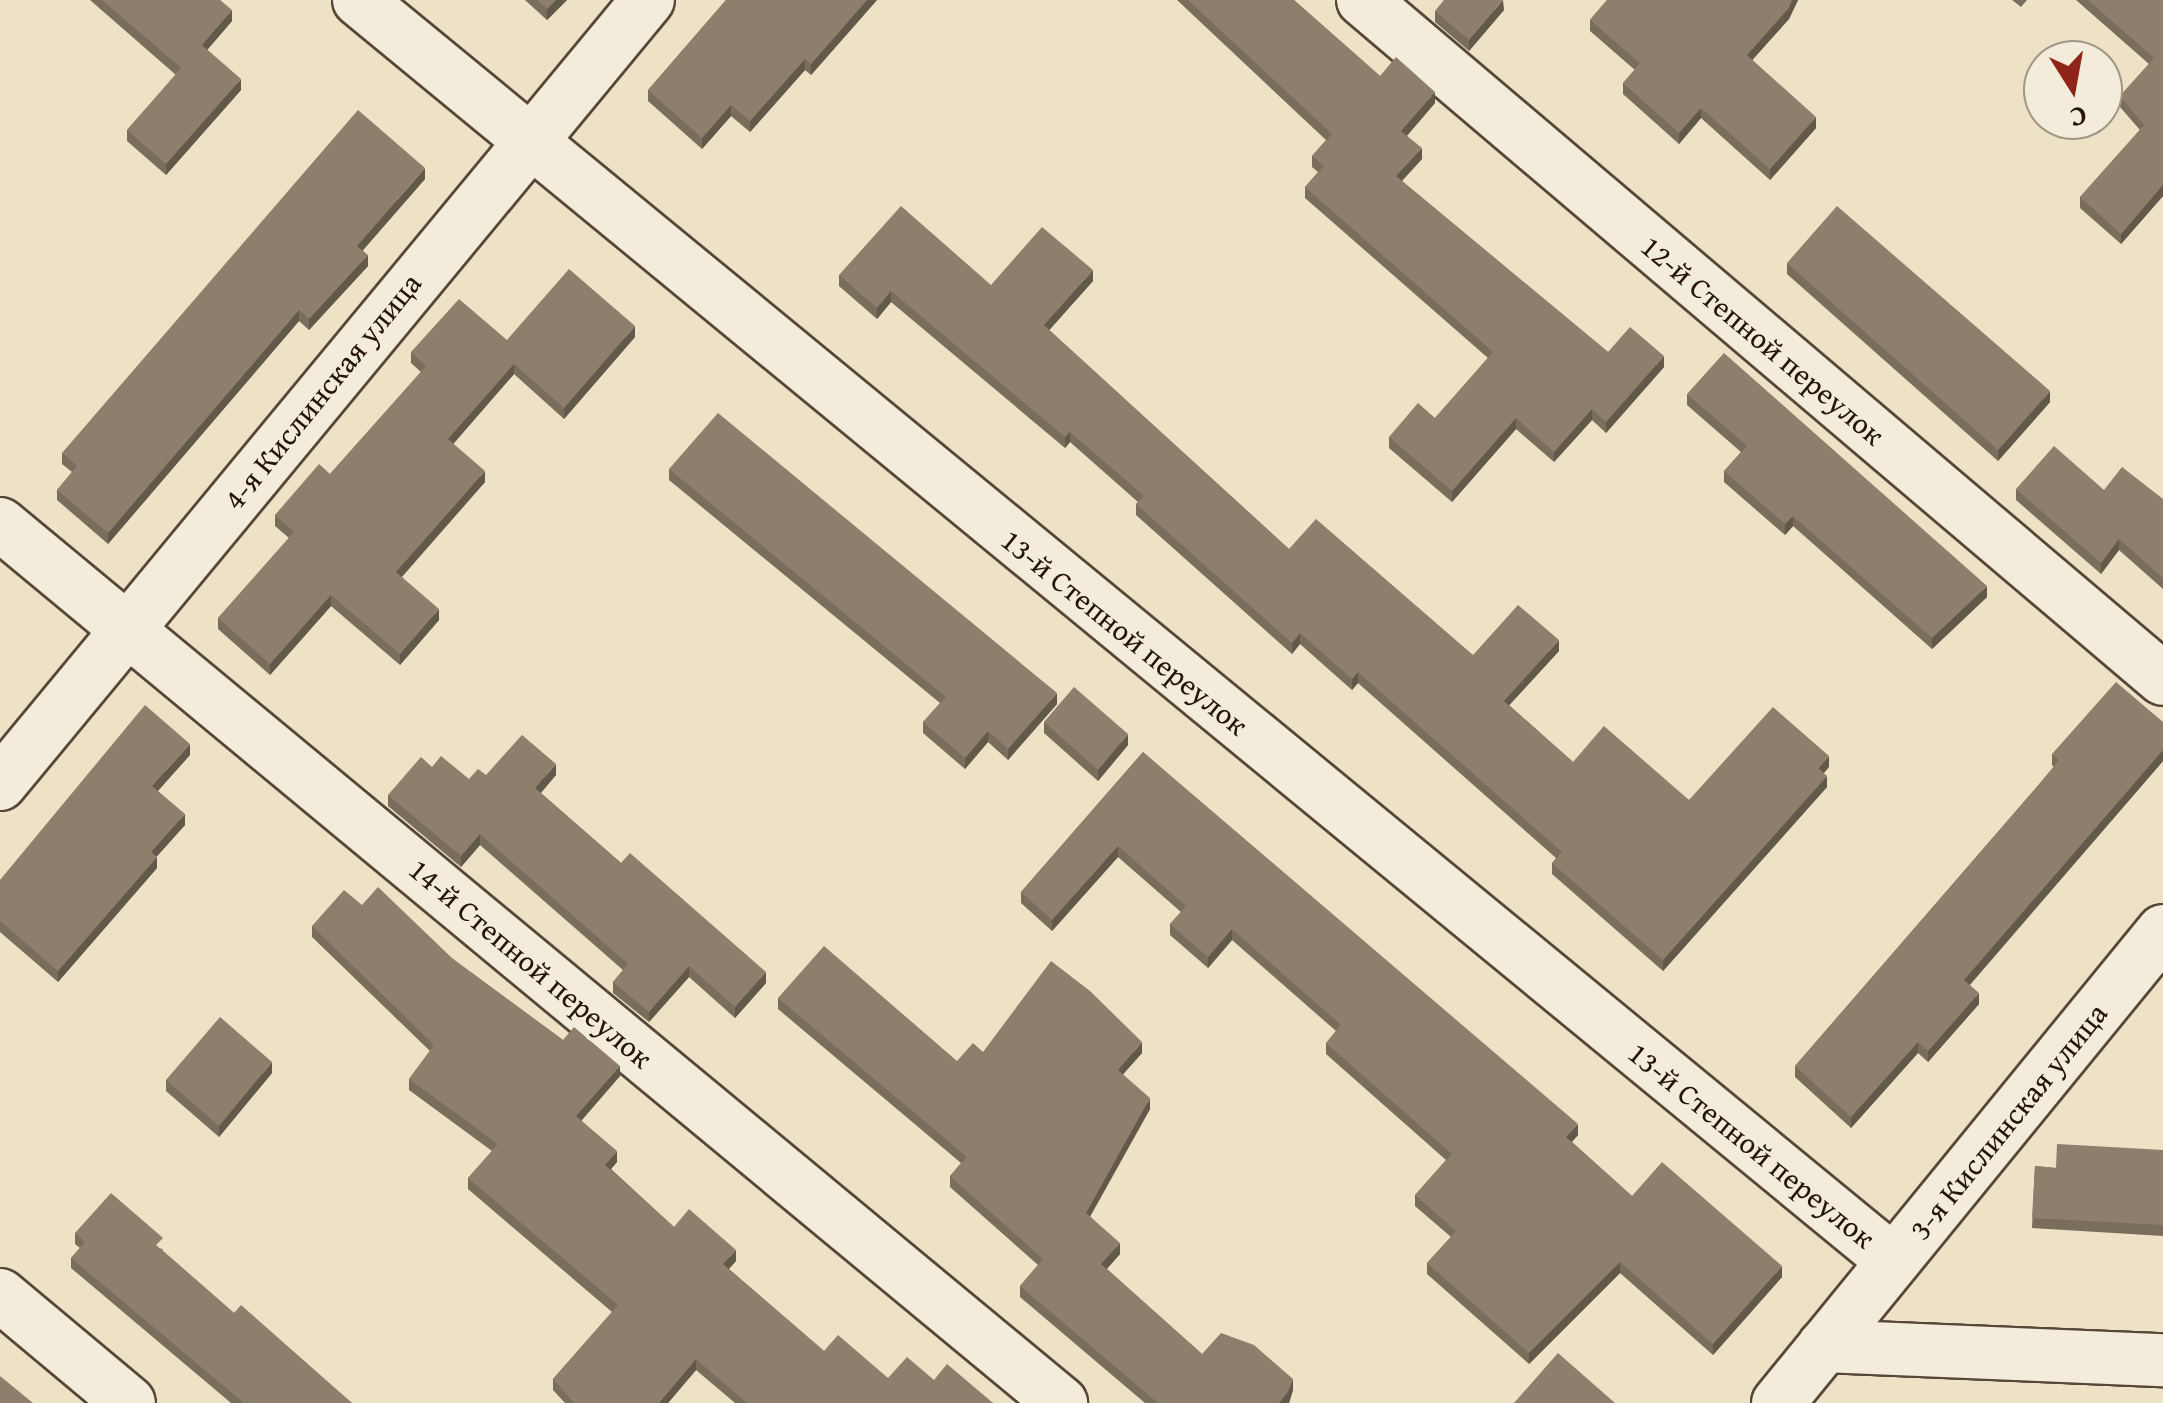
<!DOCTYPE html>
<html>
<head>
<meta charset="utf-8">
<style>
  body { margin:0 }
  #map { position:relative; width:2163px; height:1403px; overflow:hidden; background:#ede1c6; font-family:"Gentium Book Plus",serif }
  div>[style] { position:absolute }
  .roads { filter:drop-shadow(2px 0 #564738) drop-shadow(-2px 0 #564738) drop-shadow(0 2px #564738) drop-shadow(0 -2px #564738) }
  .minor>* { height:52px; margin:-26px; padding:0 26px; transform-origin:26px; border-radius:26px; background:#f3ecda }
  .wall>* { inset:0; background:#796d5c }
  .shaded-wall>* { inset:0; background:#63594b }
  .building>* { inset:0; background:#8d7f6b }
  span { translate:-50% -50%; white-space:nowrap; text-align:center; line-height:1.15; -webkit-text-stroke:8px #f3ecda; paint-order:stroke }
  .street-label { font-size:30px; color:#241409 }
  .north { position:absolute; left:2023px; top:40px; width:100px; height:100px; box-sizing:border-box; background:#f3ecda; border:2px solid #a09686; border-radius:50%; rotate:169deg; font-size:28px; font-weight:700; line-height:40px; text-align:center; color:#241409 }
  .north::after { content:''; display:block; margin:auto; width:35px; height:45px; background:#8f2418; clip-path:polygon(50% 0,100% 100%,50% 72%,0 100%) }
</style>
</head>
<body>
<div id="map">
  <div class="roads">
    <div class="minor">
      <i style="left:359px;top:0;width:1986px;rotate:39.42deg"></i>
      <i style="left:1363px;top:0;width:1049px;rotate:40.32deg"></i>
      <i style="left:0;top:524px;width:1378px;rotate:39.64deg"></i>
      <i style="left:0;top:784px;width:1017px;rotate:-50.43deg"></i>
      <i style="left:0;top:1295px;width:168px;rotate:39.9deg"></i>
      <i style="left:1824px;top:1346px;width:339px;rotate:2.4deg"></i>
      <i style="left:1778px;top:1403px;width:609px;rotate:-50.8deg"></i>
    </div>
  </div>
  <div class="wall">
    <i style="clip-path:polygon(90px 0,220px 0,232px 21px,207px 50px,241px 90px,166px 175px,127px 141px,127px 130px,176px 75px)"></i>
    <i style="clip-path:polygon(525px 0,567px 0,547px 20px)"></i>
    <i style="clip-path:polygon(726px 0,877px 0,811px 75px,805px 70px,750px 132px,731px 116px,702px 149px,648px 101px,648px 90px)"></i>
    <i style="clip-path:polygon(1177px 0,1294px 0,1380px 76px,1435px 103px,1407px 136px,1422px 159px,1402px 181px,1608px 352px,1664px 367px,1606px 433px,1592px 420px,1554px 462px,1516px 429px,1452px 502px,1389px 448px,1389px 437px,1435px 418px,1488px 358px,1305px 198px,1305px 187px,1318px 172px,1312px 167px,1312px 156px,1326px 140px)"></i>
    <i style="clip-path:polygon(1607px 0,1798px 0,1789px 19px,1752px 60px,1816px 128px,1770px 180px,1701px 118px,1679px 144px,1623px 94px,1623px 83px,1635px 70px,1590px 31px,1590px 20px)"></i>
    <i style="clip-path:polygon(2012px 0,2027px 0,2021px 7px)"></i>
    <i style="clip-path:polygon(2076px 0,2163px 0,2163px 196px,2121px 244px,2080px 208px,2080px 197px,2140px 130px,2120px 107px,2120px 96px,2149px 64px)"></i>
    <i style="clip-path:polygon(1504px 10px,1469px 51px,1435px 22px,1435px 11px)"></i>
    <i style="clip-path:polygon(425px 179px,363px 250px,368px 266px,309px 330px,299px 321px,108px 544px,57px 500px,57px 490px,72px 472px,62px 464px,62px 453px)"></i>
    <i style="clip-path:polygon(1787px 263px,2050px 402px,1998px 461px,1787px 274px)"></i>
    <i style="clip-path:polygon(839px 275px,991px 285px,1093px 281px,1049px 330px,1289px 549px,1473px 655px,1559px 651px,1509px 705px,1573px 762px,1689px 800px,1829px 767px,1824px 773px,1827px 787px,1663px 971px,1552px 874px,1552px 863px,1556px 858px,1358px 683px,1352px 690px,1300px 644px,1292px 654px,1136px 515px,1136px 504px,1138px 502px,1070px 442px,1065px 448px,891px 302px,877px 319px,839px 286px)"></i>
    <i style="clip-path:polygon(635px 337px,564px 419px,514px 374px,453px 444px,485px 482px,402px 577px,439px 620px,400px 665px,331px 606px,270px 675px,218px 629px,218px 618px,289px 538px,275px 526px,275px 515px,330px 474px,421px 372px,411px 363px,411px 352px,507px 340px)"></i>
    <i style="clip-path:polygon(1687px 394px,1987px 597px,1932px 649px,1793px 526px,1785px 535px,1724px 482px,1724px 471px,1741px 452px,1687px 405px)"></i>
    <i style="clip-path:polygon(669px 469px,1057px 704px,1008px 760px,988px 742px,965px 769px,923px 733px,923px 722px,940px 703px,669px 480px)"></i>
    <i style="clip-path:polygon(2016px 489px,2104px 490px,2163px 499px,2163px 589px,2119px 550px,2101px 574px,2016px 500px)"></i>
    <i style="clip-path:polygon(1044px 722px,1128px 745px,1098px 781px,1044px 733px)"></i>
    <i style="clip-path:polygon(2163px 722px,2163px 761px,1970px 985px,1979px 1004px,1928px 1062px,1918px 1053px,1851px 1128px,1795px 1077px,1795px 1066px,2054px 767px,2052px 765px,2052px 754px)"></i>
    <i style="clip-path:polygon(1143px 752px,1578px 1135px,1572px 1142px,1632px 1196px,1782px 1277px,1713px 1355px,1620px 1273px,1529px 1364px,1427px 1274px,1427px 1263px,1451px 1237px,1415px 1206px,1415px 1195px,1446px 1160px,1326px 1054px,1326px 1043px,1336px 1031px,1232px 940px,1208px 968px,1170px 935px,1170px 924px,1181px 912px,1118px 857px,1052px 931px,1021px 903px,1021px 892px)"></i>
    <i style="clip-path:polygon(190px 755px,158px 791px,185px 825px,156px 857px,157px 868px,58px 982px,0 932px,0 880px)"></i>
    <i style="clip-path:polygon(432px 767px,469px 779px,486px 775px,556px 775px,541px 793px,621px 863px,766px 983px,735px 1018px,689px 977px,649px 1022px,613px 993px,613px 982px,623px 970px,480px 845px,461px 867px,388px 806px,388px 795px)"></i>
    <i style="clip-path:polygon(362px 905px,453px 959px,563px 1040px,620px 1076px,581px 1120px,617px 1162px,611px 1169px,674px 1227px,736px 1261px,729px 1269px,824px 1351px,888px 1378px,934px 1380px,993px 1403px,735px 1403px,696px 1370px,668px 1403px,565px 1403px,553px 1390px,553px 1379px,612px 1312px,468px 1189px,468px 1178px,492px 1151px,409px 1090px,409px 1079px,430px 1051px,312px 937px,312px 926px)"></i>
    <i style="clip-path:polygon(778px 998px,957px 1061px,983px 1052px,1142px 1053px,1123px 1074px,1150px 1109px,1090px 1216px,1120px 1254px,1107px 1269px,1202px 1354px,1293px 1390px,1289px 1403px,1145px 1403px,1020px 1297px,1020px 1286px,1038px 1265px,950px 1187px,950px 1176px,961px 1163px,778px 1009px)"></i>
    <i style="clip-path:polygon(272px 1073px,219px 1137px,166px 1091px,166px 1080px)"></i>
    <i style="clip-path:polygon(2163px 1150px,2163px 1236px,2032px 1228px,2035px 1166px,2056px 1168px)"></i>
    <i style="clip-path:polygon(75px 1233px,163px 1249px,162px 1250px,234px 1313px,352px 1403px,231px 1403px,71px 1268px,71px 1258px,80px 1248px,75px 1244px)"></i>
  </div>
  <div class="shaded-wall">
    <i style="clip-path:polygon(556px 0,567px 0,547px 20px,547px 9px)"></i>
    <i style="clip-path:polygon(867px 0,877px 0,811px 75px,811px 64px)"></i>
    <i style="clip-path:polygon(1503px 0,1504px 10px,1469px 51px,1469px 40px)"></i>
    <i style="clip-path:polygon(1792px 0,1798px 0,1789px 19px,1747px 66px,1747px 55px)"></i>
    <i style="clip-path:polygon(232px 10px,232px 21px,202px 56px,202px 45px)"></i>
    <i style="clip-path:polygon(805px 59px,805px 70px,750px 132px,750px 121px)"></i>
    <i style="clip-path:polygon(241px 79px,241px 90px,166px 175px,166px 164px)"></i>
    <i style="clip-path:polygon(1435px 92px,1435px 103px,1401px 142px,1401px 131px)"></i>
    <i style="clip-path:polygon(731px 105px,731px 116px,702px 149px,702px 138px)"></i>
    <i style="clip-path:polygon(1701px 108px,1701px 118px,1679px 144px,1679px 133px)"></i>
    <i style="clip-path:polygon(1816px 117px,1816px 128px,1770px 180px,1770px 169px)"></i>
    <i style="clip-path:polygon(1422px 148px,1422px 159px,1396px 187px,1396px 176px)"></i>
    <i style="clip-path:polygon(425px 168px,425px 179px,357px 257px,357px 246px)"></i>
    <i style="clip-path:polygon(2163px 185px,2163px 196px,2121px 244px,2121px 234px)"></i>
    <i style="clip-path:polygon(368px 255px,368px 266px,309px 330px,309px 319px)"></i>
    <i style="clip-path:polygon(1093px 270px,1093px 281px,1044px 336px,1044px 325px)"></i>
    <i style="clip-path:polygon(891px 291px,891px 302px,877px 319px,877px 308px)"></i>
    <i style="clip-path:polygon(299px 310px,299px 321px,108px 544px,108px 533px)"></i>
    <i style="clip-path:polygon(635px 326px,635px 337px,564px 419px,564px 408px)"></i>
    <i style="clip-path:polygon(1664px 356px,1664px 367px,1606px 433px,1606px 422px)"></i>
    <i style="clip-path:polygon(514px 364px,514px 374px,448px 450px,448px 439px)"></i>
    <i style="clip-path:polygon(2050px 391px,2050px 402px,1998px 461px,1998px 450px)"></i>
    <i style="clip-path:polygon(1592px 409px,1592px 420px,1554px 462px,1554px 452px)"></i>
    <i style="clip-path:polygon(1516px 418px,1516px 429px,1452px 502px,1452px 491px)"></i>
    <i style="clip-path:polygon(1070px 432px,1070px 442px,1065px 448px,1065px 437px)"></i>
    <i style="clip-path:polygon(485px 471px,485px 482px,396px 583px,396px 572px)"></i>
    <i style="clip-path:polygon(1793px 516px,1793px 526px,1785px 535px,1785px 524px)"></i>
    <i style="clip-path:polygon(2119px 539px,2119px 550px,2101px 574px,2101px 563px)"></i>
    <i style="clip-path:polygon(1987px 586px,1987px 597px,1932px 649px,1932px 638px)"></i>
    <i style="clip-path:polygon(331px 595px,331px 606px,270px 675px,270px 664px)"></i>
    <i style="clip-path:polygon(439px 609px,439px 620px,400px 665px,400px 654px)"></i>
    <i style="clip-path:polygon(1300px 633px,1300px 644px,1292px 654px,1292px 643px)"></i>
    <i style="clip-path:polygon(1559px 640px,1559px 651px,1504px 711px,1504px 701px)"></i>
    <i style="clip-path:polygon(1358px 672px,1358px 683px,1352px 690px,1352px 679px)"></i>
    <i style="clip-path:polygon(1057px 693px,1057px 704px,1008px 760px,1008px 749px)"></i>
    <i style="clip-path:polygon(988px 731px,988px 742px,965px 769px,965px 758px)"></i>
    <i style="clip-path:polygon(1128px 734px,1128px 745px,1098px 781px,1098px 770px)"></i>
    <i style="clip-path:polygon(190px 744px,190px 755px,152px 797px,152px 786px)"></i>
    <i style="clip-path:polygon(2163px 750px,2163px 761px,1964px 991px,1964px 980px)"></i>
    <i style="clip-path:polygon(1829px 756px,1829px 767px,1818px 779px,1818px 768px)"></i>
    <i style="clip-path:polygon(556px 764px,556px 775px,535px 799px,535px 788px)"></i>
    <i style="clip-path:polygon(1827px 776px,1827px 787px,1663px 971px,1663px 960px)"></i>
    <i style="clip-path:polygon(185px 814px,185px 825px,151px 863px,151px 852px)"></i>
    <i style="clip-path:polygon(480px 834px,480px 845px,461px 867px,461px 856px)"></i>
    <i style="clip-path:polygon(1118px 846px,1118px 857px,1052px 931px,1052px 920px)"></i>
    <i style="clip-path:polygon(157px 857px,157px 868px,58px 982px,58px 971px)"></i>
    <i style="clip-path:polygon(1232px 929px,1232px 940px,1208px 968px,1208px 957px)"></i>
    <i style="clip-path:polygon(689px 966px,689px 977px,649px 1022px,649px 1012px)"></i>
    <i style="clip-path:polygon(766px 972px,766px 983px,735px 1018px,735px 1007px)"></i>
    <i style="clip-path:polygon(1979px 993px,1979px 1004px,1928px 1062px,1928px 1051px)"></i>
    <i style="clip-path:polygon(1142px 1042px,1142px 1053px,1118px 1080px,1118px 1070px)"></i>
    <i style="clip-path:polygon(1918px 1042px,1918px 1053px,1851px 1128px,1851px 1117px)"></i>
    <i style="clip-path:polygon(272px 1062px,272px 1073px,219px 1137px,219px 1126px)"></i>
    <i style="clip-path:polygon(620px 1066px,620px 1076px,576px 1127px,576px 1116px)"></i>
    <i style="clip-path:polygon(1150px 1098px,1150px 1109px,1086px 1224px,1086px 1213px)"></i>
    <i style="clip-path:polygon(1578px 1124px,1578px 1135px,1566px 1148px,1566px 1137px)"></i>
    <i style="clip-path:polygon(617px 1151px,617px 1162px,605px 1176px,605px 1165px)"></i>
    <i style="clip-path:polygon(1120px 1243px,1120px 1254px,1101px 1275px,1101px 1264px)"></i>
    <i style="clip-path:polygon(736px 1250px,736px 1261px,723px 1275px,723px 1264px)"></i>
    <i style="clip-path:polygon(1620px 1262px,1620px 1273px,1529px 1364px,1529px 1353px)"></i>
    <i style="clip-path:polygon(1782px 1266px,1782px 1277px,1713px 1355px,1713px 1344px)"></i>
    <i style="clip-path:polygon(696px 1359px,696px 1370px,668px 1403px,659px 1403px)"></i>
    <i style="clip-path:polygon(1293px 1379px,1293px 1390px,1289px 1403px,1279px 1403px)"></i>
  </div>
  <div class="building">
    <i style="clip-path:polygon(102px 0,220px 0,232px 10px,202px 45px,241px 79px,166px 164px,127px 130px,181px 68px)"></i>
    <i style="clip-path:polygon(537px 0,556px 0,547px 9px)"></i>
    <i style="clip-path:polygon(726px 0,867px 0,811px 64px,805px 59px,750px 121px,731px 105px,702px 138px,648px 90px)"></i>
    <i style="clip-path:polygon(1188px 0,1294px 0,1380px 76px,1396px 57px,1435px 92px,1401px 131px,1422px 148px,1396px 176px,1608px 352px,1630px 327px,1664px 356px,1606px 422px,1592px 409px,1554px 452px,1516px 418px,1452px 491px,1389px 437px,1418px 403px,1435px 418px,1493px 352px,1305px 187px,1324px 166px,1312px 156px,1332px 134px)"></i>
    <i style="clip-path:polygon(1444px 0,1503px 0,1469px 40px,1435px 11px)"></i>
    <i style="clip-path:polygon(1607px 0,1792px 0,1789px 8px,1747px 55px,1816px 117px,1770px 169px,1701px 108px,1679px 133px,1623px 83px,1640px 63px,1590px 20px)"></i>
    <i style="clip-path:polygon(2088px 0,2163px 0,2163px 185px,2121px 234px,2080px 197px,2144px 125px,2120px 96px,2154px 58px)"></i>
    <i style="clip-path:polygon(358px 110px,425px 168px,357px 246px,368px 255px,309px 319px,299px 310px,108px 533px,57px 490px,77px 466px,62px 453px)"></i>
    <i style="clip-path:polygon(901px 206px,991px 285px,1042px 227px,1093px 270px,1044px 325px,1289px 549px,1316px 519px,1473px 655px,1518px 605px,1559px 640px,1504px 701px,1573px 762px,1604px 726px,1689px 800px,1773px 707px,1829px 756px,1818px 768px,1827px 776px,1663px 960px,1552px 863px,1562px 852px,1358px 672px,1352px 679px,1300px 633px,1292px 643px,1136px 504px,1144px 496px,1070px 432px,1065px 437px,891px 291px,877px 308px,839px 275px)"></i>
    <i style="clip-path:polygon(1837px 206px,2050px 391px,1998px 450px,1787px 263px)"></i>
    <i style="clip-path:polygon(569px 269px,635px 326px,564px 408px,514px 364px,448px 439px,485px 471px,396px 572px,439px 609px,400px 654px,331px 595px,270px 664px,218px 618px,294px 532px,275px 515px,319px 464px,330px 474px,426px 366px,411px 352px,459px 299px,507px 340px)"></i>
    <i style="clip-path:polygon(1724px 353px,1987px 586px,1932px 638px,1793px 516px,1785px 524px,1724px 471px,1747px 446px,1687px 394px)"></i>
    <i style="clip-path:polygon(718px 413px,1057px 693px,1008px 749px,988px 731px,965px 758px,923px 722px,946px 697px,669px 469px)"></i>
    <i style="clip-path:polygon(2054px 446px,2104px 490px,2122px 467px,2163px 499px,2163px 578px,2119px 539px,2101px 563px,2016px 489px)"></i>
    <i style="clip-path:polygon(2116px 682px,2163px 722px,2163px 750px,1964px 980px,1979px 993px,1928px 1051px,1918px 1042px,1851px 1117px,1795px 1066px,2026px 800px,2059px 760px,2052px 754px)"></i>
    <i style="clip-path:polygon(1074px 687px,1128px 734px,1098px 770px,1044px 722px)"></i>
    <i style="clip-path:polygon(145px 705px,190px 744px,152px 786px,185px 814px,151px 852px,157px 857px,58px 971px,0 921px,0 880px)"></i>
    <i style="clip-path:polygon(522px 735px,556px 764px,535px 788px,621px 863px,630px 853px,766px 972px,735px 1007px,689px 966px,649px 1012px,613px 982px,628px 964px,480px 834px,461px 856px,388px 795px,421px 757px,432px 767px,441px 756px,469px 779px,478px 769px,486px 775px)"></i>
    <i style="clip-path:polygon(1143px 752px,1578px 1124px,1566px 1137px,1632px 1196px,1662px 1162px,1782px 1266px,1713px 1344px,1620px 1262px,1529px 1353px,1427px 1263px,1456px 1231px,1415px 1195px,1452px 1154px,1326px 1043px,1341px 1025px,1232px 929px,1208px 957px,1170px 924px,1186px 906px,1118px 846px,1052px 920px,1021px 892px)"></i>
    <i style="clip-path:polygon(378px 887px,453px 959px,563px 1040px,574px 1027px,620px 1066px,576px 1116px,617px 1151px,605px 1165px,674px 1227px,689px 1209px,736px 1250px,723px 1264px,824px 1351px,838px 1335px,888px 1378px,907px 1357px,934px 1380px,947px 1364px,993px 1403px,747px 1403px,696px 1359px,659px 1403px,574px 1403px,553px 1379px,618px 1305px,468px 1178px,498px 1144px,409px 1079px,434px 1045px,312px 926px,344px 890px,362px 905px)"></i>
    <i style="clip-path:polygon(824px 946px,957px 1061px,973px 1043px,983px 1052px,1051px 961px,1090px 991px,1142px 1042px,1118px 1070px,1150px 1098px,1086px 1213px,1120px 1243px,1101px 1264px,1202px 1354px,1221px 1333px,1254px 1345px,1293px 1379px,1288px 1392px,1279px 1403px,1158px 1403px,1020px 1286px,1043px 1259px,950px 1176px,967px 1157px,778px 998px)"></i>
    <i style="clip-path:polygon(220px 1017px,272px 1062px,219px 1126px,166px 1080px)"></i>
    <i style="clip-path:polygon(2057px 1144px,2163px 1150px,2163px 1225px,2032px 1218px,2035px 1166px,2056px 1168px)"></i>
    <i style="clip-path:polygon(111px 1193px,163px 1238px,156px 1245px,234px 1313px,241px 1305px,352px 1403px,244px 1403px,71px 1258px,85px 1242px,75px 1233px)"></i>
    <i style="clip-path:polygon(1558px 1353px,1615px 1403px,1514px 1403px)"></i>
    <i style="clip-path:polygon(0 1376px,33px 1403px,0 1403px)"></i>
  </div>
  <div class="street-label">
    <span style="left:1763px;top:340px;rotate:40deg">12-й Степной переулок</span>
    <span style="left:322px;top:391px;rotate:-51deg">4-я Кислинская улица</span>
    <span style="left:1125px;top:632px;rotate:39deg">13-й Степной переулок</span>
    <span style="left:531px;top:963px;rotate:40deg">14-й Степной переулок</span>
    <span style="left:2008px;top:1121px;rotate:-51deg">3-я Кислинская улица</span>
    <span style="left:1752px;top:1145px;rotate:39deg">13-й Степной переулок</span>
  </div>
  <div class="north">С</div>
</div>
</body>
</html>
